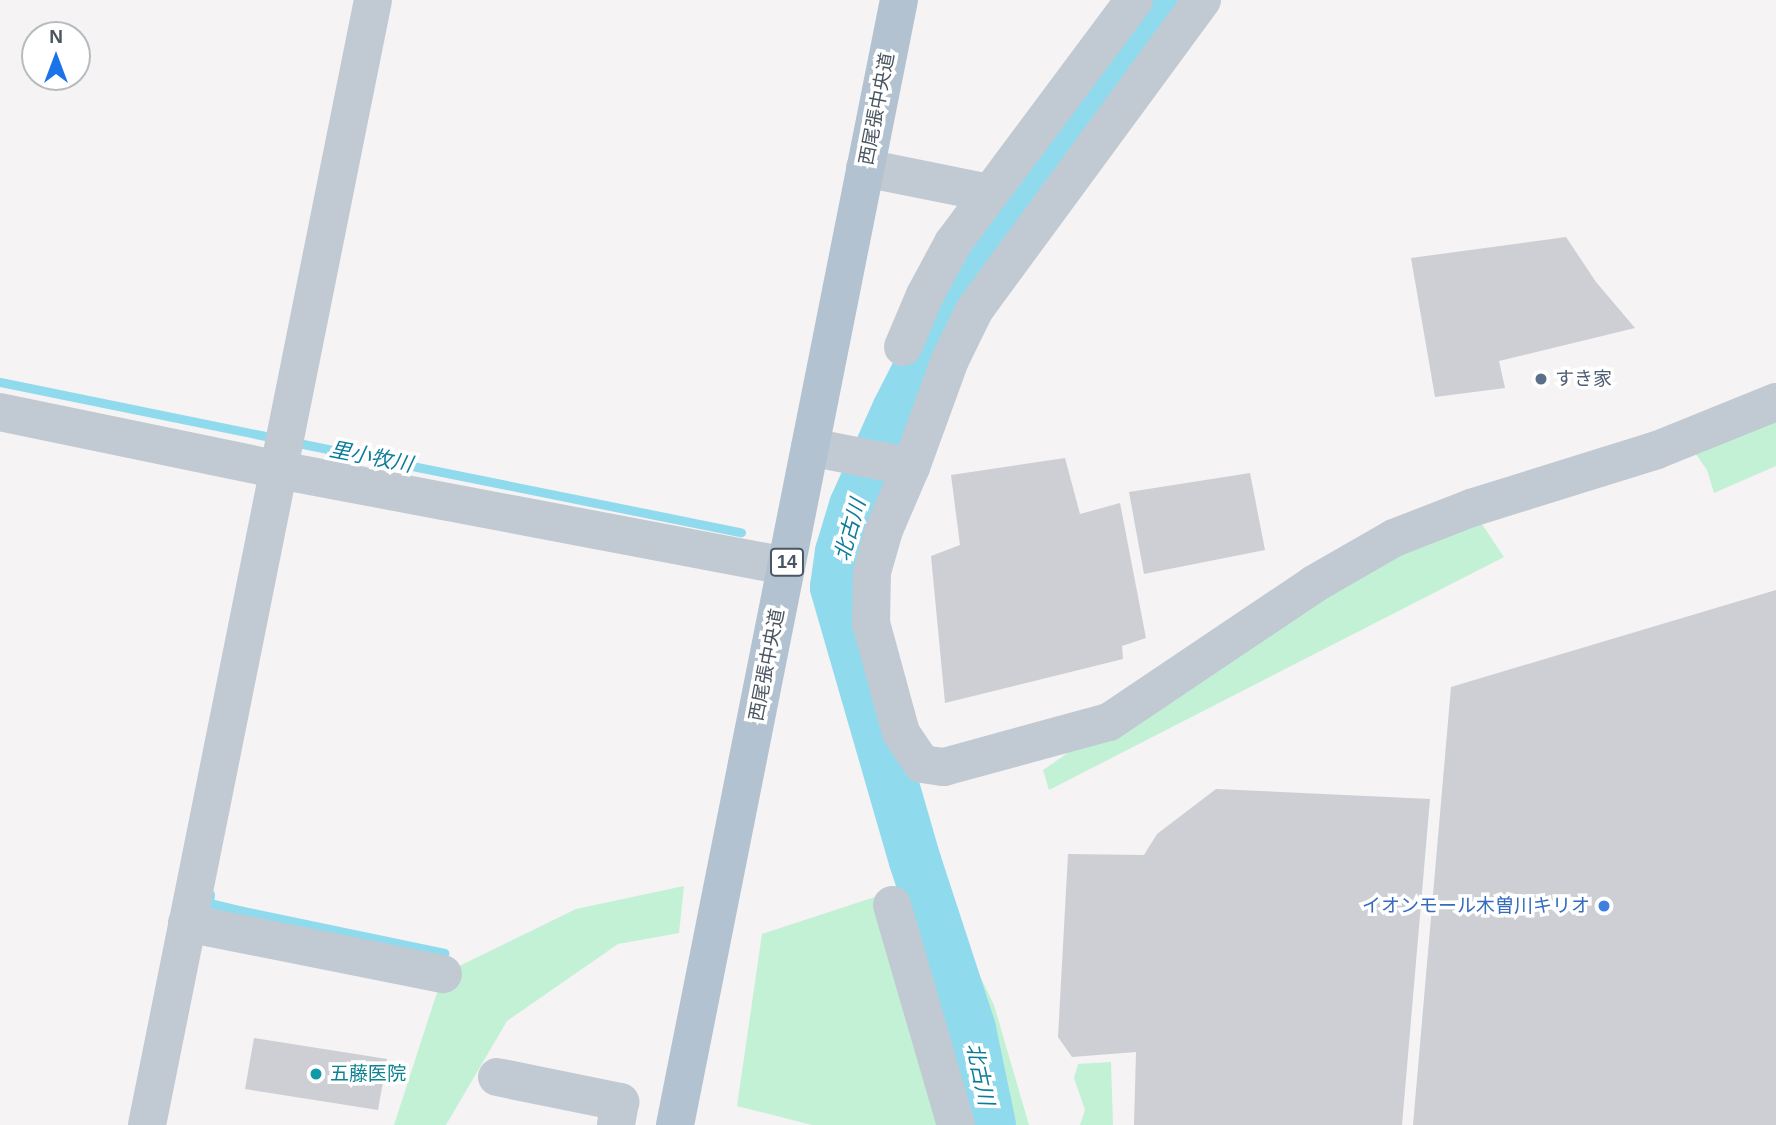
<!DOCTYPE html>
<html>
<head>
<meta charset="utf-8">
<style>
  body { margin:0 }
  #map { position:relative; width:1776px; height:1125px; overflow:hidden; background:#f5f3f3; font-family:Helvetica,"Noto Sans JP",sans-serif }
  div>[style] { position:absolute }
  .green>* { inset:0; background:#c3f1d5 }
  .stream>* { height:9px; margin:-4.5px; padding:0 4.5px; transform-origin:4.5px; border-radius:4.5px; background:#90daee }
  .river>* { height:52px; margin:-26px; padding:0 26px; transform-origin:26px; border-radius:26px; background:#90daee }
  .building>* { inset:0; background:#cdcfd5 }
  .minor>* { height:38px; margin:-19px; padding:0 19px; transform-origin:19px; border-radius:19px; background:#c1cad2 }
  .major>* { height:38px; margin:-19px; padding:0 19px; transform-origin:19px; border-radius:19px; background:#b3c2d1 }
  .dots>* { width:19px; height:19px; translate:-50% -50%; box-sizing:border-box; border:4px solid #fff; border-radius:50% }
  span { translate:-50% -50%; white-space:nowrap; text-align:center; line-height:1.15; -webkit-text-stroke:7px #fff; paint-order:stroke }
  .shield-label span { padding:2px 5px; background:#fff; border:2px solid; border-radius:5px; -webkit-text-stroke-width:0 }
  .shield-label { font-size:18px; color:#4a5661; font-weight:700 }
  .street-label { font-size:19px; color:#4a5661 }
  .service-label { font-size:19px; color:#4e5e75 }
  .left { translate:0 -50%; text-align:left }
  .shop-label { font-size:19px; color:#366cbe }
  .right { translate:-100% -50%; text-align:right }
  .culture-label { font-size:19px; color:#0d838f }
  .water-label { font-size:21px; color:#0c7c9b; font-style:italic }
  .north { position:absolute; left:21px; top:21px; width:70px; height:70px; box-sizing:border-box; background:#fff; border:2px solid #b7bbc0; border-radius:50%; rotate:0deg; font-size:19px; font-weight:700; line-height:28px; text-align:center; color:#4a5661 }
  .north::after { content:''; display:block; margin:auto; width:24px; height:32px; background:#1a73e8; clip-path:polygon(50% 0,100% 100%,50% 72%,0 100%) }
</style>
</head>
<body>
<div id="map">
  <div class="green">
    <i style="clip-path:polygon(1776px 408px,1776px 466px,1714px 493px,1707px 470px,1690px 446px)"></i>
    <i style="clip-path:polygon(1471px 508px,1504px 557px,1049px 790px,1043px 770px,1314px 584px)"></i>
    <i style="clip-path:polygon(684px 886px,679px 933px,618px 944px,507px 1021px,446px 1125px,394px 1125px,443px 974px,576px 909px)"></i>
    <i style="clip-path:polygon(881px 895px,946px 1125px,812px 1125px,737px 1106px,762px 934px)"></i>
    <i style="clip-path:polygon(958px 909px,979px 974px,994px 1005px,1029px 1125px,1007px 1125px,977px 1007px,947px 915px)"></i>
    <i style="clip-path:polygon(1111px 1062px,1113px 1125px,1080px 1125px,1085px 1110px,1074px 1078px,1078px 1064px)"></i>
  </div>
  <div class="stream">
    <i style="left:0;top:382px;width:282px;rotate:11.5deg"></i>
    <i style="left:293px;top:442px;width:457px;rotate:11.4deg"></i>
    <i style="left:210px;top:894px;width:9px;rotate:96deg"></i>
    <i style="left:209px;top:903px;width:26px;rotate:13deg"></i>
    <i style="left:234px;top:909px;width:215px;rotate:11.8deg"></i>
  </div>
  <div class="river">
    <i style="left:990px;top:1125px;width:98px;rotate:-101.8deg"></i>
    <i style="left:970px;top:1029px;width:177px;rotate:-108.1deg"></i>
    <i style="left:915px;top:861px;width:285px;rotate:-106.1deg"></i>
    <i style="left:836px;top:587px;width:35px;rotate:-82deg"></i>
    <i style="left:841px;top:552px;width:48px;rotate:-73.1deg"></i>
    <i style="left:855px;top:506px;width:105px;rotate:-65.9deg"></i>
    <i style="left:898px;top:410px;width:210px;rotate:-63.1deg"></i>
    <i style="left:993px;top:223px;width:134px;rotate:-51.7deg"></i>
    <i style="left:1076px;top:118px;width:146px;rotate:-53.9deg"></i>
  </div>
  <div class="building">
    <i style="clip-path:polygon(1566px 237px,1596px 282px,1635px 328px,1499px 361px,1505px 388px,1435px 397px,1411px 258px)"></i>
    <i style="clip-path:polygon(1065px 458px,1080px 514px,1120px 503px,1146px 638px,1122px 646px,1123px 659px,945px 703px,931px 556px,960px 545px,951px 475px)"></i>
    <i style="clip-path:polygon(1250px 473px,1265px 550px,1144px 574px,1129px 492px)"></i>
    <i style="clip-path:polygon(1776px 590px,1776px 1125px,1413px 1125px,1451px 687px)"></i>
    <i style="clip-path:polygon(1216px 789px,1430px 799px,1402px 1125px,1134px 1125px,1136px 1052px,1072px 1057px,1058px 1037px,1068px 854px,1144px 855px,1157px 834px)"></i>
    <i style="clip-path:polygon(254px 1038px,387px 1059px,378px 1110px,245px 1089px)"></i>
  </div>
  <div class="minor">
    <i style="left:1202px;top:0;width:383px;rotate:126.3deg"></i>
    <i style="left:975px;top:309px;width:57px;rotate:116.1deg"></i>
    <i style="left:950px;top:360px;width:114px;rotate:110deg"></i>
    <i style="left:911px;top:467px;width:69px;rotate:113.2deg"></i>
    <i style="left:884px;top:530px;width:44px;rotate:105.9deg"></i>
    <i style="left:872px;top:572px;width:51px;rotate:91.1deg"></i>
    <i style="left:871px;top:623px;width:114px;rotate:74.7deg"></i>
    <i style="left:901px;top:733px;width:37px;rotate:56deg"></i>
    <i style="left:922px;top:764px;width:22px;rotate:8deg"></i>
    <i style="left:944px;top:767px;width:171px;rotate:-15.3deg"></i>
    <i style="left:1109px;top:722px;width:247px;rotate:-33.9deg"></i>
    <i style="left:1314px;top:584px;width:92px;rotate:-29.9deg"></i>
    <i style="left:1394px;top:538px;width:83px;rotate:-21.3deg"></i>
    <i style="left:1471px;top:508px;width:195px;rotate:-17.3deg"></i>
    <i style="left:1657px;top:450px;width:128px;rotate:-22deg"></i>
    <i style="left:865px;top:168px;width:126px;rotate:11.4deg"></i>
    <i style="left:903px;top:347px;width:56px;rotate:-67.1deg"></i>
    <i style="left:925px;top:295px;width:59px;rotate:-61.7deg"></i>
    <i style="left:953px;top:243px;width:303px;rotate:-53.3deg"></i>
    <i style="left:0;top:412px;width:285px;rotate:11.7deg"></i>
    <i style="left:279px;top:470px;width:516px;rotate:10.72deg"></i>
    <i style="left:810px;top:447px;width:103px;rotate:11.2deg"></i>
    <i style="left:892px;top:905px;width:229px;rotate:73.8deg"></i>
    <i style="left:187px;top:923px;width:261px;rotate:11.3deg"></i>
    <i style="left:497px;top:1077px;width:126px;rotate:11.5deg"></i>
    <i style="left:620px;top:1102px;width:23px;rotate:100deg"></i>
    <i style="left:147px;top:1125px;width:1147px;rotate:-78.64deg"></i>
  </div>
  <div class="major">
    <i style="left:675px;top:1125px;width:1147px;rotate:-78.74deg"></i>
  </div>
  <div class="dots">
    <i style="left:1541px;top:379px;background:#5c6f8a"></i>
    <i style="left:1604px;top:906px;background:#3f7fe0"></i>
    <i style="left:316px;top:1074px;background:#0f9aa8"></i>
  </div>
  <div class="shield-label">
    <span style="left:787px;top:562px">14</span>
  </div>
  <div class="street-label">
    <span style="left:877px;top:109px;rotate:-79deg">西尾張中央道</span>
    <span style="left:767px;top:665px;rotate:-79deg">西尾張中央道</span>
  </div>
  <div class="service-label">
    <span class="left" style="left:1555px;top:379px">すき家</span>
  </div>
  <div class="shop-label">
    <span class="right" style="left:1590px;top:906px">イオンモール木曽川キリオ</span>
  </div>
  <div class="culture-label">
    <span class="left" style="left:330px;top:1074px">五藤医院</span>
  </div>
  <div class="water-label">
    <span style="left:371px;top:457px;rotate:11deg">里小牧川</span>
    <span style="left:850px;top:530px;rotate:-74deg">北古川</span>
    <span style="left:980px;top:1074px;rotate:78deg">北古川</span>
  </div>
  <div class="north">N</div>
</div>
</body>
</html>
